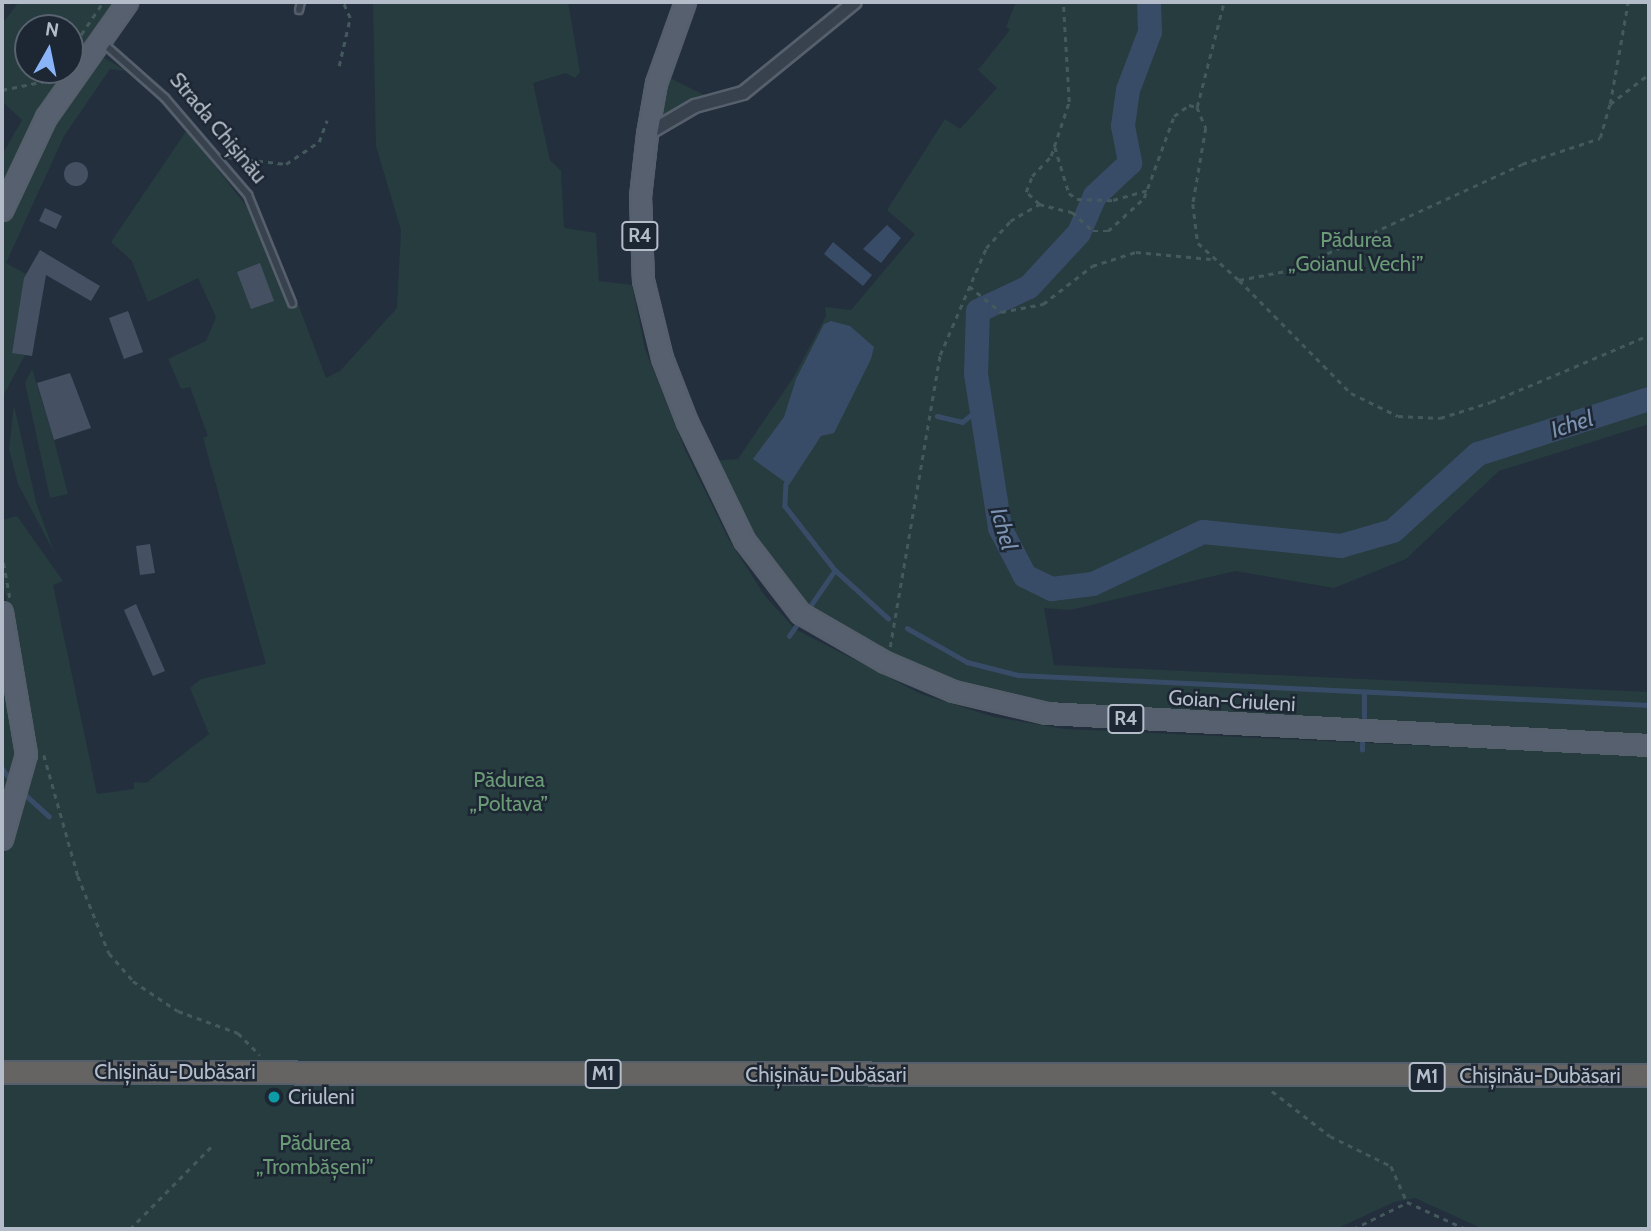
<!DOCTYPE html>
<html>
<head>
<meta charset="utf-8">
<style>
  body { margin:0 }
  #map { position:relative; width:1651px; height:1231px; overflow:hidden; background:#242f3e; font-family:Cabin,sans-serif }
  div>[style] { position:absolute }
  .green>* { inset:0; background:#263c3f }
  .water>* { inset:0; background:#394c67 }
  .stream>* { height:4.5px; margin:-2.25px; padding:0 2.25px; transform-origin:2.25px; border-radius:2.25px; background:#394c67 }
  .river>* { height:24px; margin:-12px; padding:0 12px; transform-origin:12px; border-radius:12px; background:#394c67 }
  .building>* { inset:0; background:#455162 }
  .round { border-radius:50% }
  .path>* { height:2.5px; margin-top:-1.25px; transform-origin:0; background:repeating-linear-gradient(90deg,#44595c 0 5px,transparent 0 10px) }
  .roads { filter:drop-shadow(2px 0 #565f6c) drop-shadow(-2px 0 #565f6c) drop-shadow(0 2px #565f6c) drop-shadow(0 -2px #565f6c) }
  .service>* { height:6px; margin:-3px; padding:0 3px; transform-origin:3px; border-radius:3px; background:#38414e }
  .minor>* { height:12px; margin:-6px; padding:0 6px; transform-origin:6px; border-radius:6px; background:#38414e }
  .primary>* { height:19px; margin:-9.5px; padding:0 9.5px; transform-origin:9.5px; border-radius:9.5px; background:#56606e }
  .trunk>* { height:21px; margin:-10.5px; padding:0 10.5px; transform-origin:10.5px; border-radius:10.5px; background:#656462 }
  .dots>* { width:19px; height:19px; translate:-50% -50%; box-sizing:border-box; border:4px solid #1d2633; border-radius:50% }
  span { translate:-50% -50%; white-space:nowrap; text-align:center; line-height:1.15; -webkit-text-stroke:5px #1d2633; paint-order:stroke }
  .shield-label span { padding:2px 5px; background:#1d2633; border:2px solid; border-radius:5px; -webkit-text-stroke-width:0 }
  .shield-label { font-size:19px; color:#b4bcc9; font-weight:700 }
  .street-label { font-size:21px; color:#b4bcc9 }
  .park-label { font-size:21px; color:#6b9a76 }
  .poi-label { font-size:21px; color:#b4bcc9 }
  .left { translate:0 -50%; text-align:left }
  .water-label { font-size:23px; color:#7c92b1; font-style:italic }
  .frame { position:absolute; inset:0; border:4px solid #b4bcc9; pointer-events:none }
  .north { position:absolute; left:14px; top:14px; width:70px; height:70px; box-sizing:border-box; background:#1d2633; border:2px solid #59626f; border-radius:50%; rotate:9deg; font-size:19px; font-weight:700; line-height:28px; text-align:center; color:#b4bcc9 }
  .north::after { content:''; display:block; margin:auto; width:24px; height:32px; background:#8ab4f8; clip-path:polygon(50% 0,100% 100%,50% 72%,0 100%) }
</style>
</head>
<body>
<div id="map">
  <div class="green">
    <i style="clip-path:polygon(evenodd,19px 2px,121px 2px,2px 198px,2px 155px,22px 120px,2px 101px,2px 24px,19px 2px,28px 28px,70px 28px,70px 70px,28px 70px,28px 28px)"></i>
    <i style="clip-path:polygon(373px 2px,568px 2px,580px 72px,575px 78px,566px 73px,533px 83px,550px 160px,561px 171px,564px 228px,596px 233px,599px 281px,632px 285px,645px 349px,685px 450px,729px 540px,765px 596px,795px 629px,921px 694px,994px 717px,1065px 729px,1649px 756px,1649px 1069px,2px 1066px,2px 860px,35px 760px,2px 577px,2px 520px,17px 516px,63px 581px,53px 585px,97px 794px,134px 789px,134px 782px,146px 783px,209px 734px,190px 688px,201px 679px,266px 664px,203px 438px,208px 436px,190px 387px,181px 389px,168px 359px,206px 341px,216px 317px,198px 278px,148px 302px,132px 261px,111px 242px,187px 130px,254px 216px,289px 307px,298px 304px,326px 378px,340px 371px,397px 308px,401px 230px,376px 146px)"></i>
    <i style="clip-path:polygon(1016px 2px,1649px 2px,1649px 424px,1499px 471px,1406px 559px,1334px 588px,1235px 571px,1070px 610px,1044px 608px,1054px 665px,1649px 692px,1649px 738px,1056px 707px,955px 685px,892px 659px,803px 605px,760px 553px,712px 461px,738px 459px,744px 450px,793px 378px,826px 316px,825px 307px,851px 310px,915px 234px,887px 210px,945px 119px,960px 129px,997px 88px,978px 70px,1010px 30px,1006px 27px)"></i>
    <i style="clip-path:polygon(98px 54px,126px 71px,110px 69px,64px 136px,6px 263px,26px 274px,12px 352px,25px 355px,2px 398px,2px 227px,52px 118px)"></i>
    <i style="clip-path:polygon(667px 76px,670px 78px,708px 97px,666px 120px,659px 111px)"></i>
    <i style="clip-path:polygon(32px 369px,54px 440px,68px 494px,50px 498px,25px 383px)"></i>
    <i style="clip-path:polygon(14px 405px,36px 502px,54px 552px,18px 484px,9px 449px)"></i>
    <i style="clip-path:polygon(2px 640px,17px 750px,2px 818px)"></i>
    <i style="clip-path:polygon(2px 1078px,1649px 1083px,1649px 1229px,1483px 1229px,1415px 1198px,1394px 1202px,1336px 1229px,2px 1229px)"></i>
  </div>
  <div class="water">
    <i style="clip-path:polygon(887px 225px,901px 238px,881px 263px,863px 249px)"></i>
    <i style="clip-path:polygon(833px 242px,872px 275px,863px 286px,824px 254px)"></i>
    <i style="clip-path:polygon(831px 321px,850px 326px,874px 347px,871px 359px,834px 433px,821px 436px,789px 485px,753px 459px,784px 417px,796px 379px,824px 324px)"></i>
  </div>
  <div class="stream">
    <i style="left:937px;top:416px;width:26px;rotate:13deg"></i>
    <i style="left:962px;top:422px;width:24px;rotate:-38deg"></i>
    <i style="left:786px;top:484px;width:22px;rotate:93deg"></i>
    <i style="left:785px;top:506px;width:81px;rotate:52deg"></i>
    <i style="left:835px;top:570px;width:72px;rotate:42.2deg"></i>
    <i style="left:811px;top:605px;width:42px;rotate:-55.6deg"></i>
    <i style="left:907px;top:628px;width:69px;rotate:29.5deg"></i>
    <i style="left:967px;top:662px;width:53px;rotate:14.3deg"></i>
    <i style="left:1018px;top:675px;width:632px;rotate:2.72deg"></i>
    <i style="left:789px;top:636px;width:12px;rotate:-55deg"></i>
    <i style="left:1364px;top:717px;width:22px;rotate:-90deg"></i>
    <i style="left:1362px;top:750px;width:7px;rotate:-90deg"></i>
    <i style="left:2px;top:768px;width:17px;rotate:54deg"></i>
    <i style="left:20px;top:790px;width:39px;rotate:42deg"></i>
  </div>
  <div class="river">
    <i style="left:1149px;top:2px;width:30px;rotate:88deg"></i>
    <i style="left:1150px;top:32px;width:62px;rotate:110.8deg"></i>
    <i style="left:1128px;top:90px;width:36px;rotate:98deg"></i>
    <i style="left:1123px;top:126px;width:38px;rotate:79deg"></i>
    <i style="left:1130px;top:163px;width:48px;rotate:136.7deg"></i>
    <i style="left:1095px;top:196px;width:40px;rotate:113.4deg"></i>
    <i style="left:1079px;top:233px;width:74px;rotate:132.8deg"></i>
    <i style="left:1029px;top:287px;width:56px;rotate:154.8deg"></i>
    <i style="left:978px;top:311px;width:63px;rotate:91.8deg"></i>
    <i style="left:976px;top:374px;width:156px;rotate:81.1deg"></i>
    <i style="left:1000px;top:528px;width:54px;rotate:62.5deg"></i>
    <i style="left:1025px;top:576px;width:30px;rotate:26deg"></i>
    <i style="left:1052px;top:589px;width:41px;rotate:-7deg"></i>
    <i style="left:1093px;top:584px;width:122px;rotate:-25.3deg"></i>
    <i style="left:1203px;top:532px;width:139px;rotate:5.8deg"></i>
    <i style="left:1341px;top:546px;width:54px;rotate:-16.1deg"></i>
    <i style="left:1393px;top:531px;width:115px;rotate:-42.2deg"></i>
    <i style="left:1478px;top:454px;width:180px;rotate:-17.8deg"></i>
  </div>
  <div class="building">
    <i class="round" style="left:64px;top:162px;width:24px;height:24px"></i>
    <i style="clip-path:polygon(45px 208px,62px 216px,56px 229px,39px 221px)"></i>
    <i style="clip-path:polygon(40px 250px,100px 286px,91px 301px,46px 275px,32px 356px,12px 353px,24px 278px)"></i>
    <i style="clip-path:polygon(260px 263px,274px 301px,251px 309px,237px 272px)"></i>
    <i style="clip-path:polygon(128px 311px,143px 352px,124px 359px,109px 318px)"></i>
    <i style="clip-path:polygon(70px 373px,91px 428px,54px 440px,37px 383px)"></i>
    <i style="clip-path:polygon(150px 544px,155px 573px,140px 575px,136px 546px)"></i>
    <i style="clip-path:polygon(136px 604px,165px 671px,153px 676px,124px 610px)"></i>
  </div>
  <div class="path">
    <i style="left:70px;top:51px;width:59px;rotate:-56deg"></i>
    <i style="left:339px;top:66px;width:49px;rotate:-77.1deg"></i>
    <i style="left:350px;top:18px;width:17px;rotate:-114deg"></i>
    <i style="left:48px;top:83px;width:16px;rotate:-55deg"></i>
    <i style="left:2px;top:90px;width:49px;rotate:-11.8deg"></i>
    <i style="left:1610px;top:104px;width:104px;rotate:-80deg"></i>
    <i style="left:1197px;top:107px;width:108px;rotate:-75.6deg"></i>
    <i style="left:1055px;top:147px;width:48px;rotate:73.1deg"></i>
    <i style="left:1069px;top:193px;width:10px;rotate:37deg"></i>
    <i style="left:1077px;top:199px;width:36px;rotate:2deg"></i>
    <i style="left:1113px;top:200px;width:35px;rotate:-16deg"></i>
    <i style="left:228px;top:157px;width:58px;rotate:6.9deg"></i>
    <i style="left:286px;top:164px;width:40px;rotate:-34deg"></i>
    <i style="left:319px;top:142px;width:23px;rotate:-70deg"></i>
    <i style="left:1039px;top:204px;width:34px;rotate:14deg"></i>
    <i style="left:1072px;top:212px;width:28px;rotate:42deg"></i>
    <i style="left:1093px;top:231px;width:15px"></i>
    <i style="left:1108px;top:231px;width:49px;rotate:-42.5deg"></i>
    <i style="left:1144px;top:198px;width:87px;rotate:-69.9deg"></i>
    <i style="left:1174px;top:116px;width:19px;rotate:-36deg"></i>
    <i style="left:1189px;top:105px;width:8px;rotate:14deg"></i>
    <i style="left:1197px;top:107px;width:23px;rotate:67deg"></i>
    <i style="left:1206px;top:128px;width:77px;rotate:99.7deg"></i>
    <i style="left:1193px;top:204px;width:39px;rotate:83deg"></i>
    <i style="left:1198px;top:243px;width:55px;rotate:42.1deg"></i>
    <i style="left:1239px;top:280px;width:53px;rotate:-10.9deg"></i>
    <i style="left:1291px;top:270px;width:254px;rotate:-24.6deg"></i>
    <i style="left:1522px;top:164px;width:82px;rotate:-18.4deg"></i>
    <i style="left:1600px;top:138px;width:35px;rotate:-74deg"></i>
    <i style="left:1610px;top:104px;width:49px;rotate:-37.6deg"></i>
    <i style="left:1239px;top:280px;width:159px;rotate:45.3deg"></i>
    <i style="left:1351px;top:393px;width:52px;rotate:26.1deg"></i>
    <i style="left:1398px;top:416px;width:42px;rotate:2.7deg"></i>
    <i style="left:1440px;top:418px;width:53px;rotate:-17.4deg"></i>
    <i style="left:1491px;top:402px;width:172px;rotate:-23deg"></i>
    <i style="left:969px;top:286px;width:41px;rotate:39.1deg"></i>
    <i style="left:1001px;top:312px;width:43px;rotate:-10.8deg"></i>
    <i style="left:1043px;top:304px;width:62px;rotate:-37.8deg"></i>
    <i style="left:1092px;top:266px;width:46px;rotate:-17.7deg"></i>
    <i style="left:1136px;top:252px;width:75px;rotate:5.3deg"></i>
    <i style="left:2px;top:553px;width:46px;rotate:79.9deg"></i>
    <i style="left:890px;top:647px;width:296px;rotate:-80.3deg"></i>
    <i style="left:940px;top:355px;width:116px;rotate:-66.7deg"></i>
    <i style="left:986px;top:248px;width:36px;rotate:-48deg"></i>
    <i style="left:1010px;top:221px;width:34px;rotate:-30deg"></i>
    <i style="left:1039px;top:204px;width:18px;rotate:-137deg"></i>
    <i style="left:1026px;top:192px;width:17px;rotate:-69deg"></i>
    <i style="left:1032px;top:176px;width:28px;rotate:-46deg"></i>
    <i style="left:1051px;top:156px;width:57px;rotate:-71.6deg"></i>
    <i style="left:1069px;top:102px;width:100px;rotate:-93.4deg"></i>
    <i style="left:44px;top:755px;width:126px;rotate:74.3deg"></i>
    <i style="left:78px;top:876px;width:83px;rotate:68.1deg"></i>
    <i style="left:109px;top:953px;width:37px;rotate:49deg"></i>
    <i style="left:133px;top:981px;width:54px;rotate:33.7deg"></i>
    <i style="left:178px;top:1011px;width:64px;rotate:20.1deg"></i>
    <i style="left:238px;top:1033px;width:31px;rotate:45deg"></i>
    <i style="left:1272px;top:1091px;width:73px;rotate:37.8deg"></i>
    <i style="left:1330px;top:1136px;width:68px;rotate:26.2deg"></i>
    <i style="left:1391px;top:1166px;width:39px;rotate:66deg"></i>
    <i style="left:1407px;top:1202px;width:65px;rotate:24.6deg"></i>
    <i style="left:130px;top:1229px;width:115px;rotate:-45.4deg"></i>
    <i style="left:1353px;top:1229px;width:59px;rotate:-26.1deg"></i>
  </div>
  <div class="roads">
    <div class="service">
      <i style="left:299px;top:10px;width:8px;rotate:-76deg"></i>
      <i style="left:103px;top:43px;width:83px;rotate:41.6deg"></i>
      <i style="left:165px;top:98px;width:128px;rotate:49.4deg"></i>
      <i style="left:248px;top:195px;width:117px;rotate:67.8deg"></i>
    </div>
    <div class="minor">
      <i style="left:647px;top:134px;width:56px;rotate:-30.3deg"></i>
      <i style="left:695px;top:106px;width:50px;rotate:-15.2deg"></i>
      <i style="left:743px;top:93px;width:144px;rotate:-39.1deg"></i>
    </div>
    <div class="primary">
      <i style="left:685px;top:2px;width:86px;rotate:109.7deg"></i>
      <i style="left:656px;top:83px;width:52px;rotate:100deg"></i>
      <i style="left:647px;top:134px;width:62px;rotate:96.4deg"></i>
      <i style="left:640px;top:196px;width:84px;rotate:88deg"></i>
      <i style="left:643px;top:280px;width:80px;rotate:76.3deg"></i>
      <i style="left:662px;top:358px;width:69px;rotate:68.7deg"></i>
      <i style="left:687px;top:422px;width:131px;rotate:64.2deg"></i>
      <i style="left:744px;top:540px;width:92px;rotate:52.5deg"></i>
      <i style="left:800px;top:613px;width:98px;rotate:30deg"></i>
      <i style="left:885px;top:662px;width:74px;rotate:23.1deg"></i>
      <i style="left:953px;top:691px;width:96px;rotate:13.3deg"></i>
      <i style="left:1046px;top:713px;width:604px;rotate:3.04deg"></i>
      <i style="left:2px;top:210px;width:103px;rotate:-64.7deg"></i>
      <i style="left:46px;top:117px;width:141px;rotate:-54.8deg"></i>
      <i style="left:2px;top:612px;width:144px;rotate:80.4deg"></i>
      <i style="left:26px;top:754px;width:88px;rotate:105.8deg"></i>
    </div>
    <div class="trunk">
      <i style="left:2px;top:1072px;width:1647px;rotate:0.1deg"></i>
    </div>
  </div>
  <div class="dots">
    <i style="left:274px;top:1097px;background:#0f9aa8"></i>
  </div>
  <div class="shield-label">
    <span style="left:640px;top:236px">R4</span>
    <span style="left:1126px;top:719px">R4</span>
    <span style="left:603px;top:1074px">M1</span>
    <span style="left:1427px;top:1077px">M1</span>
  </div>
  <div class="street-label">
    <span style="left:218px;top:128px;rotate:50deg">Strada Chișinău</span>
    <span style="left:1232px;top:701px;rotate:3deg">Goian-Criuleni</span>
    <span style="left:175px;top:1072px">Chișinău-Dubăsari</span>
    <span style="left:826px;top:1075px">Chișinău-Dubăsari</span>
    <span style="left:1540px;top:1076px">Chișinău-Dubăsari</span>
  </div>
  <div class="park-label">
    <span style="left:1356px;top:252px">Pădurea<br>„Goianul Vechi”</span>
    <span style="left:509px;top:792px">Pădurea<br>„Poltava”</span>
    <span style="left:315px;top:1155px">Pădurea<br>„Trombășeni”</span>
  </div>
  <div class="poi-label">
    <span class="left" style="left:288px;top:1097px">Criuleni</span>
  </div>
  <div class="water-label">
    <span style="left:1572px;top:424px;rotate:-18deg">Ichel</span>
    <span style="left:1004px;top:529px;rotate:74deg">Ichel</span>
  </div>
  <div class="frame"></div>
  <div class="north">N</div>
</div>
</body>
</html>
